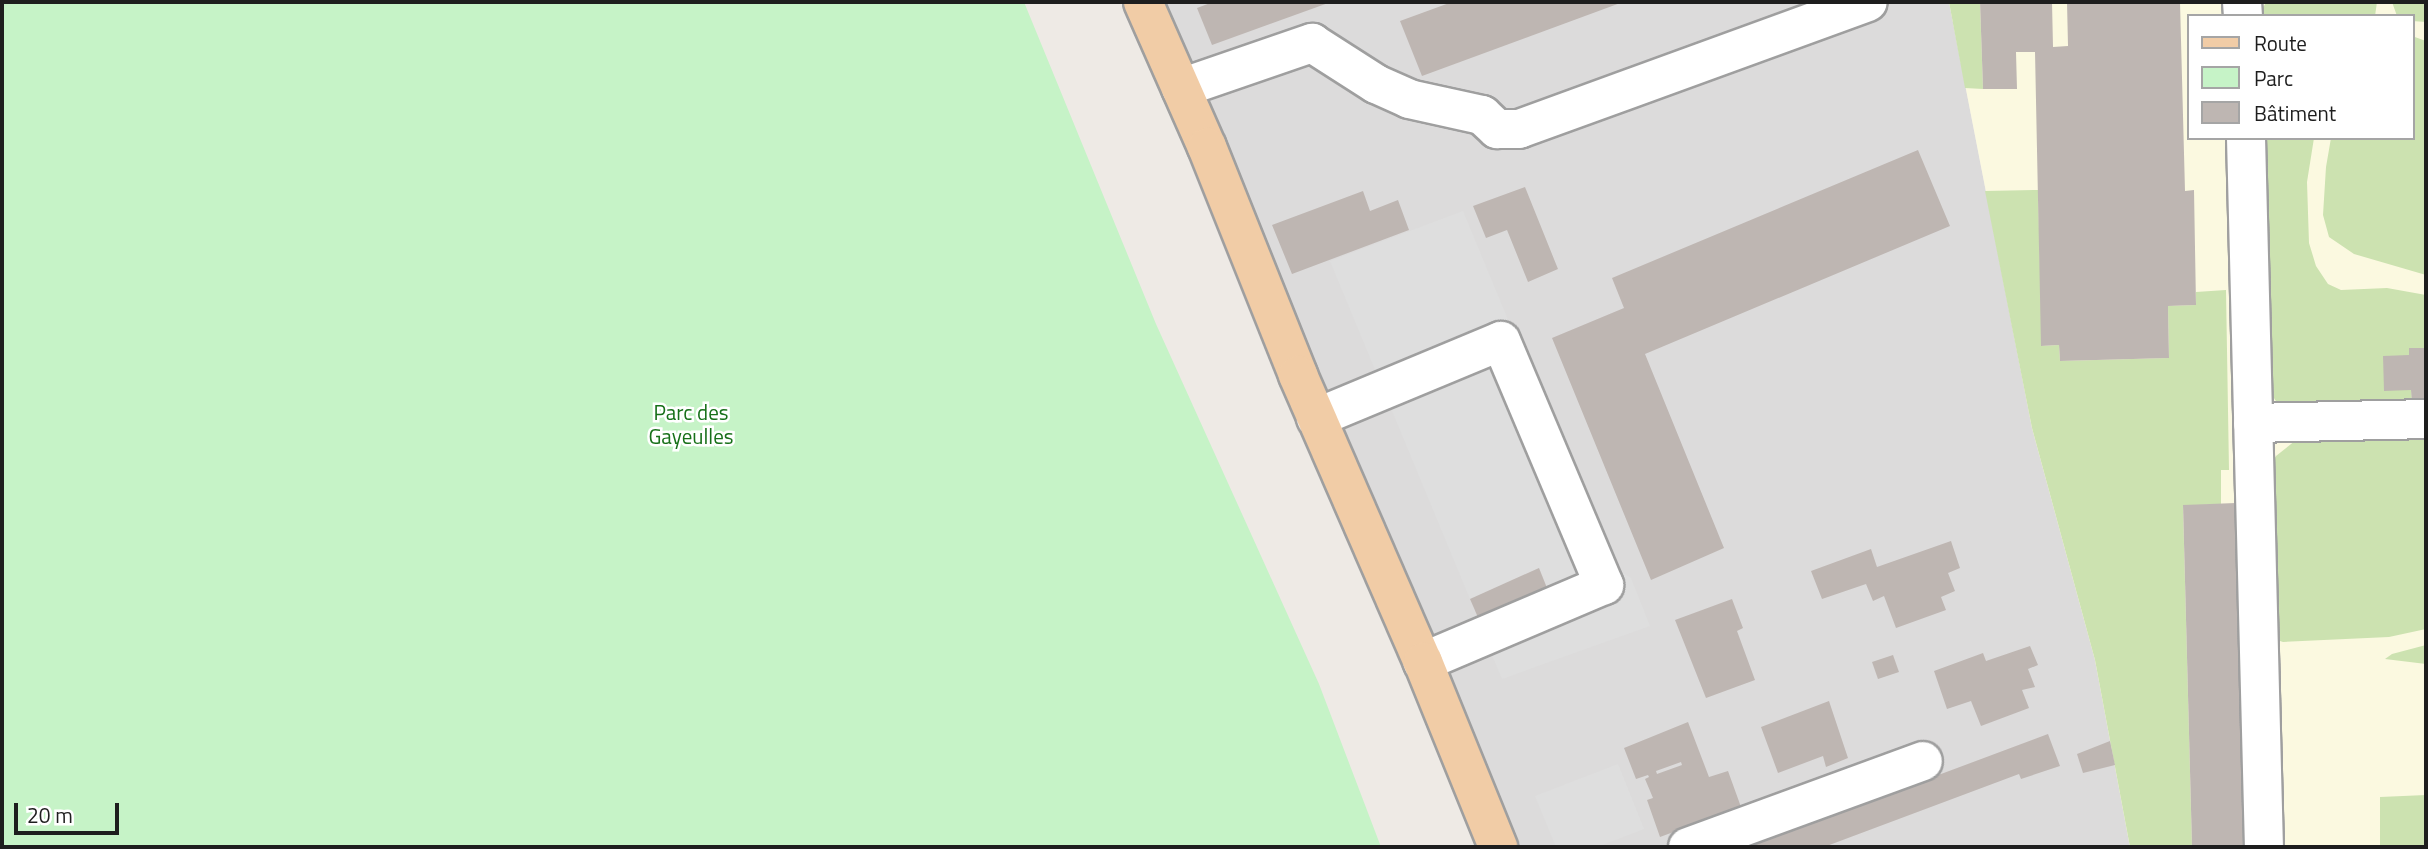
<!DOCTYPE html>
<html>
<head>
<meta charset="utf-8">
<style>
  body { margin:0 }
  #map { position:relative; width:2428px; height:849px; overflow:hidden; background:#eeeae5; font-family:"Titillium Web",sans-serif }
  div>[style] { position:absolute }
  .residential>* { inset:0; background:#dcdbdb }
  .education>* { inset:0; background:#fbf9e0 }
  .grass>* { inset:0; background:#cce2b0 }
  .park>* { inset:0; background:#c6f3c7 }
  .parking>* { inset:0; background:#dedede }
  .building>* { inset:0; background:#beb6b2 }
  .roads { filter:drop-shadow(2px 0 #9f9f9f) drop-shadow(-2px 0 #9f9f9f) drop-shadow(0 2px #9f9f9f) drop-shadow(0 -2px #9f9f9f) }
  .minor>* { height:38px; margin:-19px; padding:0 19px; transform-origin:19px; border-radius:19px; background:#fff }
  .major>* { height:38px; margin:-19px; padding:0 19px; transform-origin:19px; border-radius:19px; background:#f1cca6 }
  span { translate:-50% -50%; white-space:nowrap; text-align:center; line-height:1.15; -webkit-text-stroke:5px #fff; paint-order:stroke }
  .park-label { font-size:21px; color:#177019 }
  .frame { position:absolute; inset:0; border:4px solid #1e1e1e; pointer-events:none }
  .legend { position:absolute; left:2187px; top:14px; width:228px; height:126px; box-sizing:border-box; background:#fff; border:2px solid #a5a5a5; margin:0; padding:9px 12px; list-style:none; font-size:21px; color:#1e1e1e }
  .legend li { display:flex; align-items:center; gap:14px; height:35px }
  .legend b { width:35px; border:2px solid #a5a5a5 }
  .scale { position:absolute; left:14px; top:803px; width:105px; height:32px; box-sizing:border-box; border:4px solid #1e1e1e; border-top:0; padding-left:9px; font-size:21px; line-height:24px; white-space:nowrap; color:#1e1e1e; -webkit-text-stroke:5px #fff; paint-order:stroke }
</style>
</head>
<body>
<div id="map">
  <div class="residential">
    <i style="clip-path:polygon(1143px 2px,1949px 2px,2032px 428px,2095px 660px,2130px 847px,1498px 847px)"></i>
  </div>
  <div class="education">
    <i style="clip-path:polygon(evenodd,1949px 2px,2426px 2px,2426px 847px,2130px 847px,2095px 660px,2032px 428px,1949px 2px,2188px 16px,2412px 16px,2412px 138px,2188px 138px,2188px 16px)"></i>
  </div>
  <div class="grass">
    <i style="clip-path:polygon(1949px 2px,1980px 2px,1983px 89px,1965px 88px)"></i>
    <i style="clip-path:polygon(2266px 2px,2377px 2px,2375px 16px,2259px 16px)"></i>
    <i style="clip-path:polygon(2392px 2px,2426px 2px,2426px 22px,2412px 21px,2412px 16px,2397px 16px)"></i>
    <i style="clip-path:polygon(2412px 36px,2426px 41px,2426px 275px,2354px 254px,2329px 237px,2323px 215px,2326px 167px,2331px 138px,2412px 138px)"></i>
    <i style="clip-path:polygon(2259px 138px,2314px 138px,2307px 182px,2309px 243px,2316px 266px,2328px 284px,2341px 290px,2387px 288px,2426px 295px,2426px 348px,2409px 348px,2412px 405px,2284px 407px,2275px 400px,2270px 390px)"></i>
    <i style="clip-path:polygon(2038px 190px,2042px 346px,2059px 345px,2060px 361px,2169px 358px,2168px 306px,2196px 305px,2196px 292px,2226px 290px,2229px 470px,2221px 470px,2221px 504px,2183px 506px,2192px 847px,2130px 847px,2095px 660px,2032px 428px,1985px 191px)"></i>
    <i style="clip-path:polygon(2426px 432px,2426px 629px,2389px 637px,2283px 642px,2274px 639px,2271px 465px,2276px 456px,2300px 437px)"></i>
    <i style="clip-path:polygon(2426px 645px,2426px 664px,2385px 659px,2392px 654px)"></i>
    <i style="clip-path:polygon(2426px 795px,2426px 847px,2380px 847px,2380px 797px)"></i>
  </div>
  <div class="park">
    <i style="clip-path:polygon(2px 2px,1024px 2px,1156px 324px,1319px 684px,1381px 847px,2px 847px)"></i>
  </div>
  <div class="parking">
    <i style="clip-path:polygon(1463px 211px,1605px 554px,1616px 569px,1631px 578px,1650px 626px,1502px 679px,1484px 636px,1549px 593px,1539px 568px,1470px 599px,1330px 261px)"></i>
    <i style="clip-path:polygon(1618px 764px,1644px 829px,1597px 847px,1556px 847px,1535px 796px)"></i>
  </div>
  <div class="building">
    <i style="clip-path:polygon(1213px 2px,1331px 2px,1212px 45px,1197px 8px)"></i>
    <i style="clip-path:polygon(1452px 2px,1623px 2px,1422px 76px,1400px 21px)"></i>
    <i style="clip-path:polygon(1980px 2px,2052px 2px,2053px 47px,2068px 46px,2067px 2px,2180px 2px,2185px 191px,2194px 190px,2196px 305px,2168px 306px,2169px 358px,2060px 361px,2059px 345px,2041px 346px,2035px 52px,2016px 52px,2017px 89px,1983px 89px)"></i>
    <i style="clip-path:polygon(1918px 150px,1950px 226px,1645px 354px,1724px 548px,1651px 580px,1552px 338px,1624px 308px,1612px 278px)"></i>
    <i style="clip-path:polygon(1525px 187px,1558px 269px,1528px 282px,1507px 230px,1486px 238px,1473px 206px)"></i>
    <i style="clip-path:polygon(1363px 191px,1370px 211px,1398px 200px,1409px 230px,1292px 274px,1272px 225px)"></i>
    <i style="clip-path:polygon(2409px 348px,2426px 348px,2426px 404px,2412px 405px,2411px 390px,2384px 391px,2383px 356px,2409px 355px)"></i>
    <i style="clip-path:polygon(2236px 503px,2243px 847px,2192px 847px,2183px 505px)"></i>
    <i style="clip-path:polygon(1951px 541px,1960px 568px,1948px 573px,1955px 591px,1941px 597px,1946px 610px,1896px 628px,1884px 596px,1873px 601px,1866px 584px,1822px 599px,1811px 571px,1871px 549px,1877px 567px)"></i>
    <i style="clip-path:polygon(1539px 568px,1549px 593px,1480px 622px,1470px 599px)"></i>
    <i style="clip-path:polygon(1732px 599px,1743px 628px,1737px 631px,1755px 680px,1706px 698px,1675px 620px)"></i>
    <i style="clip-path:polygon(2030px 646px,2038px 665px,2028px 669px,2035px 687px,2022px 690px,2029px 708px,1981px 726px,1971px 701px,1947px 709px,1934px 671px,1983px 653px,1986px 661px)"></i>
    <i style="clip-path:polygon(1893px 655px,1899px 672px,1878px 679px,1872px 662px)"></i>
    <i style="clip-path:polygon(1829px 701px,1848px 758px,1826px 767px,1823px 756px,1778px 773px,1761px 727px)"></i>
    <i style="clip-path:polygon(evenodd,1688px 722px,1709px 777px,1728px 771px,1741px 807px,1660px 837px,1647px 800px,1653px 798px,1645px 779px,1649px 777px,1648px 775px,1636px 779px,1624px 748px,1688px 722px,1681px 762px,1682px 765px,1657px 774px,1656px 771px,1681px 762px)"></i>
    <i style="clip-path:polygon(2048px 734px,2060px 766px,2021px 779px,2019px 774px,1824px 847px,1746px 847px)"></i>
    <i style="clip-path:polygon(2110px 741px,2115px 765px,2083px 773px,2077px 754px)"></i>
  </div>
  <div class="roads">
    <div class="minor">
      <i style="left:2242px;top:2px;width:14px;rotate:86deg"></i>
      <i style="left:1181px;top:88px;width:139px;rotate:-19deg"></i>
      <i style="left:1312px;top:43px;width:76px;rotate:32.6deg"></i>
      <i style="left:1376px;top:84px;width:36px;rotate:24deg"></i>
      <i style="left:1409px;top:99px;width:75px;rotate:12.4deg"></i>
      <i style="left:1482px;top:115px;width:21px;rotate:43deg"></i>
      <i style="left:1497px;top:129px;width:22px"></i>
      <i style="left:1519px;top:129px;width:371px;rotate:-20deg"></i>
      <i style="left:2246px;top:138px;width:709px;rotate:88.55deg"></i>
      <i style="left:1316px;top:418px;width:200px;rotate:-22.6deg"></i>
      <i style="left:1501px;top:341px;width:265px;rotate:67.1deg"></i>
      <i style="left:1604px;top:585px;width:197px;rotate:157deg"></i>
      <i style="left:2253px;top:423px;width:173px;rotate:-1.3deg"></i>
      <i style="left:1688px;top:847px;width:250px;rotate:-20.1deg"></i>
    </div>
    <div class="major">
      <i style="left:1143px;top:2px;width:158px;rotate:66.2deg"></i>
      <i style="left:1207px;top:147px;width:245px;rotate:68.2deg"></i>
      <i style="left:1298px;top:375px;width:313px;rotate:66.5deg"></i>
      <i style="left:1423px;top:662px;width:200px;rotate:67.9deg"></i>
    </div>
  </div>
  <div class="park-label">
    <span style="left:691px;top:424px">Parc des<br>Gayeulles</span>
  </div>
  <div class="frame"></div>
  <ul class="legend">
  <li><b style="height:9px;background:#f1cca6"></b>Route</li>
  <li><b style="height:19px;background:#c6f3c7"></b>Parc</li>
  <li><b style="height:19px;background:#beb6b2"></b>Bâtiment</li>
  </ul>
  <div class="scale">20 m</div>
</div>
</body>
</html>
